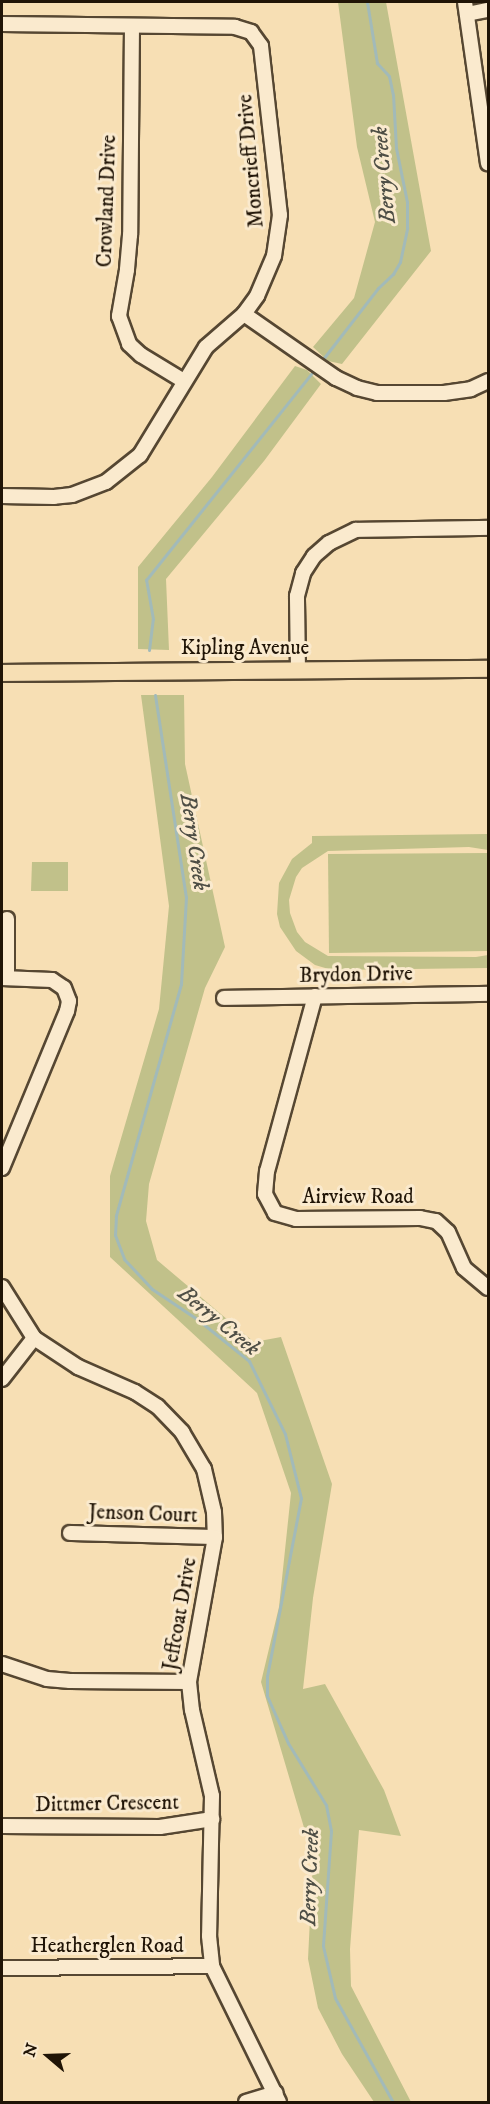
<!DOCTYPE html>
<html>
<head>
<meta charset="utf-8">
<style>
  body { margin:0 }
  #map { position:relative; width:490px; height:2104px; overflow:hidden; background:#f7dfb4; font-family:"IM FELL DW Pica",serif }
  div>[style] { position:absolute }
  .green>* { inset:0; background:#c1c18a }
  .stream>* { height:3px; margin:-1.5px; padding:0 1.5px; transform-origin:1.5px; border-radius:1.5px; background:#a2bab9 }
  .roads { filter:drop-shadow(2px 0 #564732) drop-shadow(-2px 0 #564732) drop-shadow(0 2px #564732) drop-shadow(0 -2px #564732) }
  .minor>* { height:14px; margin:-7px; padding:0 7px; transform-origin:7px; border-radius:7px; background:#faeace }
  .major>* { height:16px; margin:-8px; padding:0 8px; transform-origin:8px; border-radius:8px; background:#f7dfb4 }
  span { translate:-50% -50%; white-space:nowrap; text-align:center; line-height:1.15; -webkit-text-stroke:6px #faeace; paint-order:stroke }
  .street-label { font-size:21px; color:#201406 }
  .water-label { font-size:22px; color:#4e4e45; font-style:italic }
  .frame { position:absolute; inset:0; border:3px solid #201406; pointer-events:none }
  .north { position:absolute; left:18px; top:2026px; width:60px; height:60px; -webkit-text-stroke:4px #faeace; paint-order:stroke; rotate:289deg; font-size:16px; font-weight:700; line-height:24px; text-align:center; color:#201406 }
  .north::after { content:''; display:block; margin:auto; width:21px; height:27px; background:#201406; clip-path:polygon(50% 0,100% 100%,50% 72%,0 100%) }
</style>
</head>
<body>
<div id="map">
  <div class="green">
    <i style="clip-path:polygon(338px 2px,386px 2px,431px 251px,342px 364px,328px 361px,313px 347px,354px 298px,375px 222px,357px 147px)"></i>
    <i style="clip-path:polygon(295px 366px,307px 370px,321px 384px,264px 461px,166px 579px,169px 650px,138px 649px,138px 567px,212px 477px)"></i>
    <i style="clip-path:polygon(141px 695px,184px 695px,185px 764px,225px 947px,205px 988px,149px 1184px,146px 1221px,157px 1260px,254px 1342px,281px 1337px,332px 1484px,313px 1598px,303px 1689px,325px 1684px,384px 1790px,401px 1836px,359px 1830px,350px 1949px,351px 1986px,411px 2102px,374px 2102px,342px 2054px,318px 2008px,308px 1959px,313px 1858px,261px 1682px,279px 1607px,291px 1493px,257px 1393px,110px 1257px,110px 1176px,159px 1009px,169px 906px)"></i>
    <i style="clip-path:polygon(488px 834px,488px 850px,469px 847px,328px 851px,302px 868px,296px 877px,289px 900px,290px 913px,297px 932px,305px 942px,328px 956px,476px 957px,488px 955px,488px 968px,332px 970px,315px 965px,296px 951px,280px 927px,277px 914px,279px 883px,292px 859px,312px 843px,312px 836px)"></i>
    <i style="clip-path:polygon(488px 853px,488px 951px,329px 953px,328px 854px)"></i>
    <i style="clip-path:polygon(32px 862px,68px 862px,68px 891px,31px 891px)"></i>
  </div>
  <div class="stream">
    <i style="left:323px;top:359px;width:90px;rotate:-52.2deg"></i>
    <i style="left:378px;top:288px;width:21px;rotate:-43deg"></i>
    <i style="left:393px;top:274px;width:14px;rotate:-60deg"></i>
    <i style="left:400px;top:262px;width:35px;rotate:-78deg"></i>
    <i style="left:407px;top:228px;width:26px;rotate:-90deg"></i>
    <i style="left:407px;top:202px;width:55px;rotate:-101.5deg"></i>
    <i style="left:396px;top:148px;width:53px;rotate:-93.2deg"></i>
    <i style="left:393px;top:95px;width:19px;rotate:-102deg"></i>
    <i style="left:389px;top:76px;width:18px;rotate:-133deg"></i>
    <i style="left:377px;top:63px;width:62px;rotate:-99.3deg"></i>
    <i style="left:149px;top:650px;width:31px;rotate:-83deg"></i>
    <i style="left:153px;top:619px;width:40px;rotate:-100deg"></i>
    <i style="left:146px;top:580px;width:265px;rotate:-51.3deg"></i>
    <i style="left:155px;top:695px;width:204px;rotate:81.3deg"></i>
    <i style="left:186px;top:897px;width:87px;rotate:93.3deg"></i>
    <i style="left:181px;top:984px;width:241px;rotate:105.7deg"></i>
    <i style="left:116px;top:1216px;width:19px;rotate:93deg"></i>
    <i style="left:115px;top:1235px;width:26px;rotate:69deg"></i>
    <i style="left:124px;top:1259px;width:41px;rotate:47deg"></i>
    <i style="left:152px;top:1289px;width:54px;rotate:33.7deg"></i>
    <i style="left:197px;top:1319px;width:67px;rotate:38.9deg"></i>
    <i style="left:249px;top:1361px;width:81px;rotate:63.7deg"></i>
    <i style="left:285px;top:1434px;width:66px;rotate:76deg"></i>
    <i style="left:301px;top:1498px;width:181px;rotate:100.8deg"></i>
    <i style="left:267px;top:1676px;width:20px;rotate:90deg"></i>
    <i style="left:267px;top:1696px;width:51px;rotate:65.9deg"></i>
    <i style="left:288px;top:1743px;width:73px;rotate:58.5deg"></i>
    <i style="left:326px;top:1805px;width:26px;rotate:79deg"></i>
    <i style="left:331px;top:1831px;width:115px;rotate:94deg"></i>
    <i style="left:323px;top:1946px;width:53px;rotate:77deg"></i>
    <i style="left:335px;top:1998px;width:119px;rotate:60.9deg"></i>
  </div>
  <div class="roads">
    <div class="minor">
      <i style="left:465px;top:2px;width:163px;rotate:81.9deg"></i>
      <i style="left:467px;top:14px;width:21px;rotate:-11deg"></i>
      <i style="left:2px;top:24px;width:233px;rotate:0.7deg"></i>
      <i style="left:235px;top:27px;width:17px;rotate:17deg"></i>
      <i style="left:251px;top:32px;width:17px;rotate:54deg"></i>
      <i style="left:261px;top:46px;width:170px;rotate:83.6deg"></i>
      <i style="left:280px;top:215px;width:41px;rotate:98.3deg"></i>
      <i style="left:274px;top:256px;width:43px;rotate:113deg"></i>
      <i style="left:257px;top:296px;width:22px;rotate:126deg"></i>
      <i style="left:244px;top:314px;width:50px;rotate:139deg"></i>
      <i style="left:206px;top:347px;width:127px;rotate:121.4deg"></i>
      <i style="left:140px;top:455px;width:43px;rotate:141.5deg"></i>
      <i style="left:106px;top:482px;width:36px;rotate:159deg"></i>
      <i style="left:72px;top:495px;width:18px;rotate:174deg"></i>
      <i style="left:54px;top:497px;width:52px;rotate:-178.9deg"></i>
      <i style="left:132px;top:26px;width:209px;rotate:90.5deg"></i>
      <i style="left:130px;top:235px;width:35px;rotate:95deg"></i>
      <i style="left:127px;top:270px;width:47px;rotate:99.9deg"></i>
      <i style="left:119px;top:316px;width:30px;rotate:70deg"></i>
      <i style="left:129px;top:344px;width:16px;rotate:43deg"></i>
      <i style="left:141px;top:355px;width:50px;rotate:31.2deg"></i>
      <i style="left:244px;top:314px;width:112px;rotate:34.8deg"></i>
      <i style="left:336px;top:378px;width:23px;rotate:25deg"></i>
      <i style="left:357px;top:388px;width:21px;rotate:14deg"></i>
      <i style="left:377px;top:393px;width:67px"></i>
      <i style="left:444px;top:393px;width:27px;rotate:-8deg"></i>
      <i style="left:471px;top:389px;width:19px;rotate:-25deg"></i>
      <i style="left:298px;top:671px;width:75px;rotate:-90.8deg"></i>
      <i style="left:297px;top:596px;width:24px;rotate:-75deg"></i>
      <i style="left:303px;top:573px;width:20px;rotate:-57deg"></i>
      <i style="left:314px;top:556px;width:20px;rotate:-41deg"></i>
      <i style="left:329px;top:543px;width:30px;rotate:-26deg"></i>
      <i style="left:356px;top:530px;width:132px;rotate:-0.9deg"></i>
      <i style="left:7px;top:977px;width:58px;rotate:-90deg"></i>
      <i style="left:2px;top:978px;width:50px;rotate:2.3deg"></i>
      <i style="left:52px;top:980px;width:14px;rotate:34deg"></i>
      <i style="left:64px;top:988px;width:14px;rotate:69deg"></i>
      <i style="left:69px;top:1001px;width:10px;rotate:101deg"></i>
      <i style="left:67px;top:1011px;width:170px;rotate:112.5deg"></i>
      <i style="left:315px;top:996px;width:181px;rotate:105.3deg"></i>
      <i style="left:267px;top:1171px;width:23px;rotate:95deg"></i>
      <i style="left:265px;top:1194px;width:21px;rotate:62deg"></i>
      <i style="left:275px;top:1213px;width:22px;rotate:16deg"></i>
      <i style="left:296px;top:1219px;width:124px;rotate:-0.5deg"></i>
      <i style="left:420px;top:1218px;width:16px;rotate:11deg"></i>
      <i style="left:436px;top:1221px;width:16px;rotate:43deg"></i>
      <i style="left:448px;top:1232px;width:39px;rotate:66deg"></i>
      <i style="left:464px;top:1268px;width:31px;rotate:40deg"></i>
      <i style="left:224px;top:998px;width:264px;rotate:-0.9deg"></i>
      <i style="left:2px;top:1287px;width:60px;rotate:57.9deg"></i>
      <i style="left:34px;top:1338px;width:53px;rotate:33.4deg"></i>
      <i style="left:78px;top:1367px;width:62px;rotate:23.7deg"></i>
      <i style="left:135px;top:1392px;width:27px;rotate:33deg"></i>
      <i style="left:158px;top:1407px;width:35px;rotate:46deg"></i>
      <i style="left:182px;top:1432px;width:43px;rotate:59.3deg"></i>
      <i style="left:204px;top:1469px;width:44px;rotate:76.9deg"></i>
      <i style="left:214px;top:1512px;width:25px;rotate:88deg"></i>
      <i style="left:215px;top:1537px;width:147px;rotate:100.2deg"></i>
      <i style="left:189px;top:1682px;width:28px;rotate:84deg"></i>
      <i style="left:192px;top:1710px;width:88px;rotate:76.9deg"></i>
      <i style="left:212px;top:1796px;width:140px;rotate:91.2deg"></i>
      <i style="left:209px;top:1936px;width:30px;rotate:84deg"></i>
      <i style="left:212px;top:1966px;width:152px;rotate:63.8deg"></i>
      <i style="left:2px;top:1379px;width:52px;rotate:-52deg"></i>
      <i style="left:70px;top:1533px;width:145px;rotate:1.6deg"></i>
      <i style="left:2px;top:1664px;width:47px;rotate:18.4deg"></i>
      <i style="left:47px;top:1679px;width:23px;rotate:5deg"></i>
      <i style="left:70px;top:1681px;width:119px;rotate:0.5deg"></i>
      <i style="left:2px;top:1826px;width:158px;rotate:0.4deg"></i>
      <i style="left:160px;top:1827px;width:53px;rotate:-8.7deg"></i>
      <i style="left:2px;top:1968px;width:210px;rotate:-0.5deg"></i>
      <i style="left:246px;top:2102px;width:31px;rotate:-17deg"></i>
    </div>
    <div class="major">
      <i style="left:2px;top:673px;width:486px;rotate:-0.5deg"></i>
    </div>
  </div>
  <div class="street-label">
    <span style="left:251px;top:161px;rotate:-95deg">Moncrieff Drive</span>
    <span style="left:107px;top:201px;rotate:-88deg">Crowland Drive</span>
    <span style="left:245px;top:648px">Kipling Avenue</span>
    <span style="left:356px;top:975px;rotate:-1deg">Brydon Drive</span>
    <span style="left:358px;top:1197px">Airview Road</span>
    <span style="left:143px;top:1514px;rotate:2deg">Jenson Court</span>
    <span style="left:180px;top:1614px;rotate:-80deg">Jeffcoat Drive</span>
    <span style="left:107px;top:1804px;rotate:-1deg">Dittmer Crescent</span>
    <span style="left:107px;top:1946px">Heatherglen Road</span>
  </div>
  <div class="water-label">
    <span style="left:384px;top:175px;rotate:-95deg">Berry Creek</span>
    <span style="left:194px;top:842px;rotate:82deg">Berry Creek</span>
    <span style="left:219px;top:1321px;rotate:39deg">Berry Creek</span>
    <span style="left:310px;top:1877px;rotate:-88deg">Berry Creek</span>
  </div>
  <div class="frame"></div>
  <div class="north">N</div>
</div>
</body>
</html>
